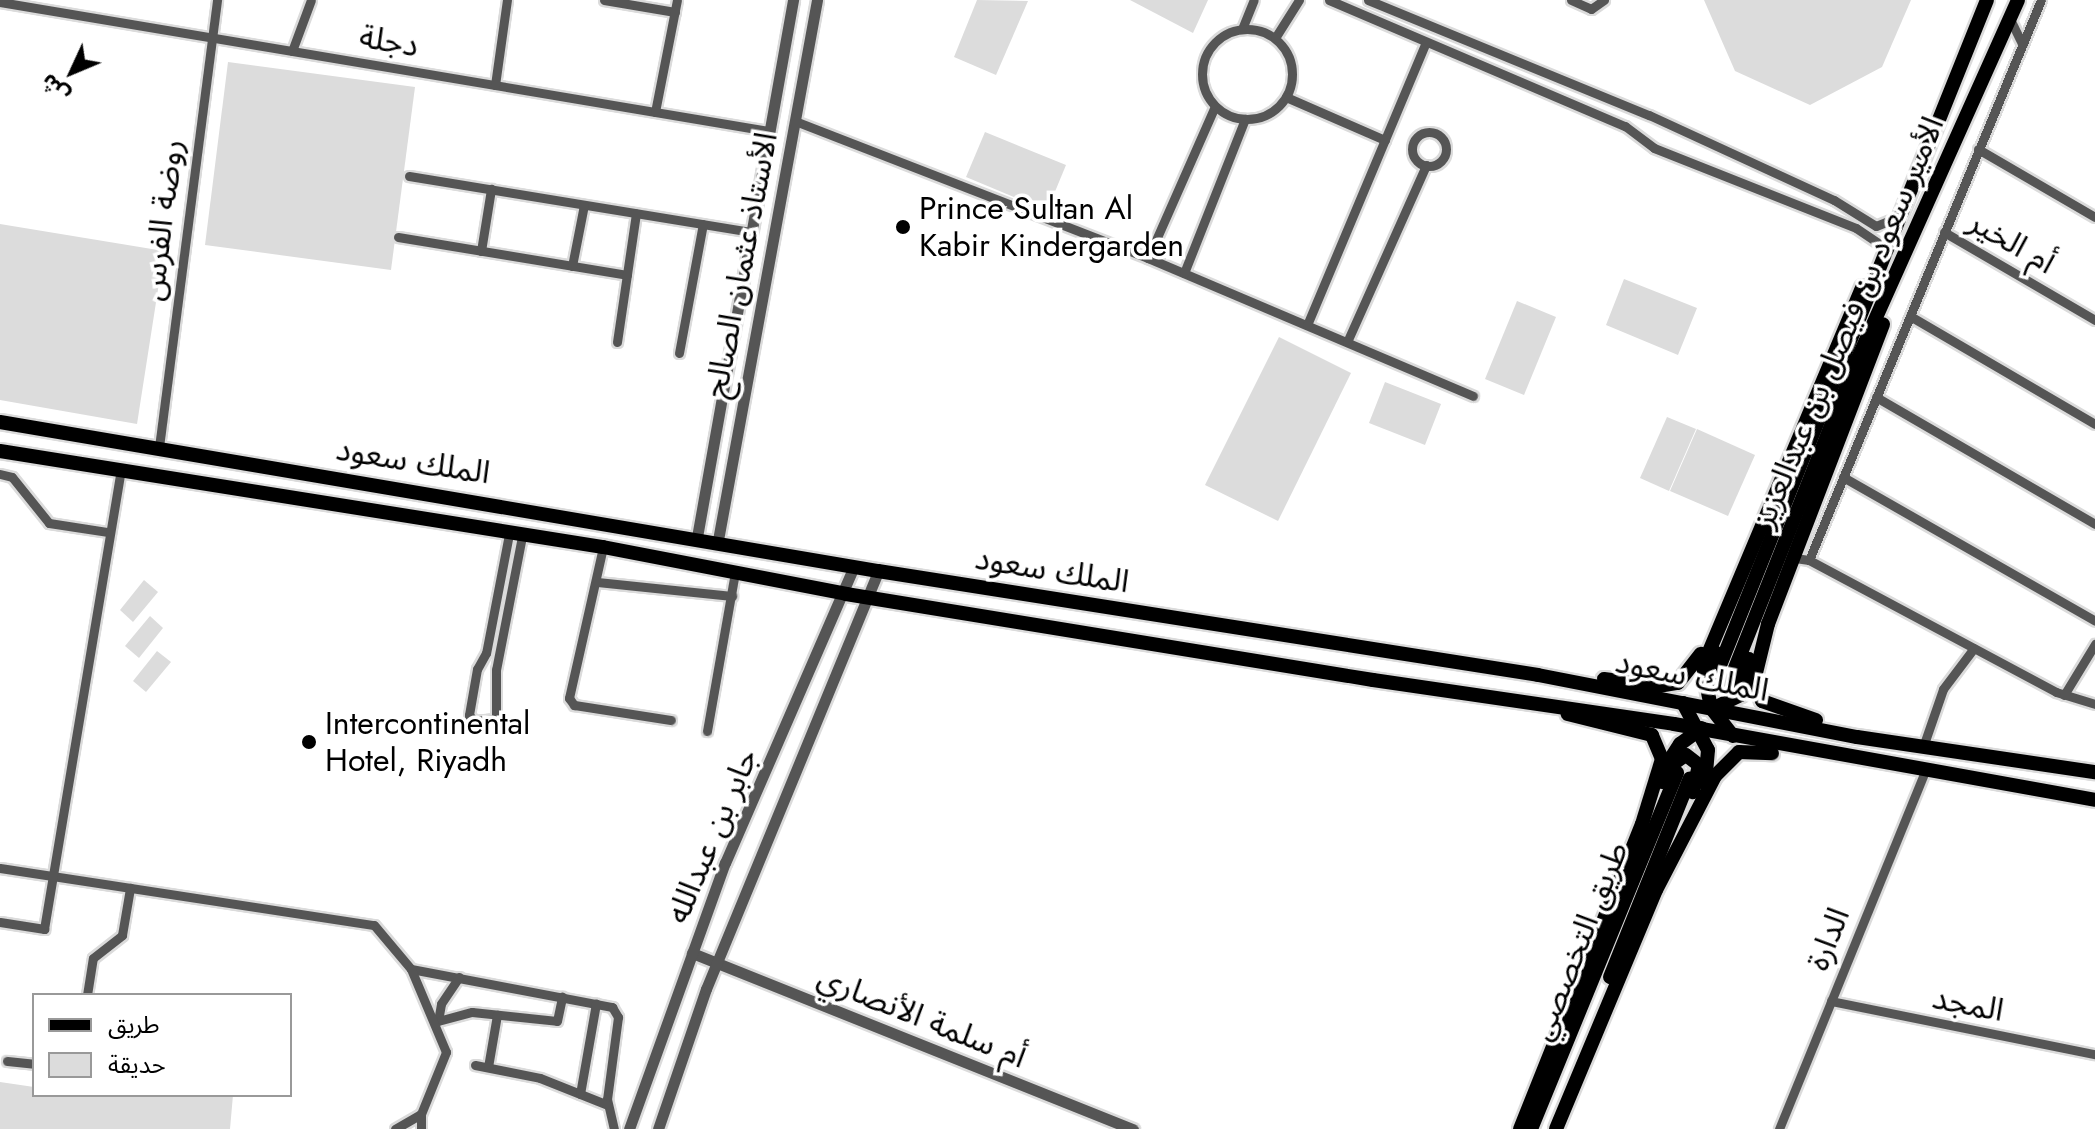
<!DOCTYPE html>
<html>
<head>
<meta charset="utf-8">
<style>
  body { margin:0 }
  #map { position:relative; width:2095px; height:1129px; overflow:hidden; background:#fff; font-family:Jost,"Noto Sans Arabic",sans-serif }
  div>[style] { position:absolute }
  .green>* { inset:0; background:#dcdcdc }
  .primary-tunnel>* { height:14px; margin-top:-7px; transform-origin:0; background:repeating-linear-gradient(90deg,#d9d9d9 0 14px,transparent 0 21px) }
  .roads { filter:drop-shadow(2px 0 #dbdbdb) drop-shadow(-2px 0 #dbdbdb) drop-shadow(0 2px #dbdbdb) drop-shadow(0 -2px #dbdbdb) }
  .minor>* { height:9px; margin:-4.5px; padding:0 4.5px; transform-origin:4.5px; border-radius:4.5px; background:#555 }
  .minor>.ring { margin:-4.5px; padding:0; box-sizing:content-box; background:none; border:9px solid #555; border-radius:50% }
  .tertiary>* { height:11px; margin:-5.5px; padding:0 5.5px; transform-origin:5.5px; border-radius:5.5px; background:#555 }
  .primary>* { height:14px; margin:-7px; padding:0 7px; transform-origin:7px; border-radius:7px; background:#000 }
  .dots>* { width:22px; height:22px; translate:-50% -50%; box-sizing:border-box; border:4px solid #fff; border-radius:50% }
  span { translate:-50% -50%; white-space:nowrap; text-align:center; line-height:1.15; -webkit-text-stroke:7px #fff; paint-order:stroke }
  .street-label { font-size:32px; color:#000 }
  .poi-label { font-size:32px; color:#000 }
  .left { translate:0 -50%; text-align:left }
  .legend { position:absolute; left:32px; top:993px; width:260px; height:104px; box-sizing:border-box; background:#fff; border:2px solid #999; margin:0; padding:10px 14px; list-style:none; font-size:24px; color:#000 }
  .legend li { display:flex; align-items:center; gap:16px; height:40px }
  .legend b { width:40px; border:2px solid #999 }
  .north { position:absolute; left:32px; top:32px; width:80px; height:80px; -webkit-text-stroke:6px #fff; paint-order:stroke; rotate:226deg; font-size:22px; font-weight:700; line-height:32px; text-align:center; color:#000 }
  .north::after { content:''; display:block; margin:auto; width:28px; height:36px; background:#000; clip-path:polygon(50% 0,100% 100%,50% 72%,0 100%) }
</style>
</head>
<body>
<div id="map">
  <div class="green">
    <i style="clip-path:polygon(977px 0,1028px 1px,996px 75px,954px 57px)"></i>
    <i style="clip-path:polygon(1130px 0,1208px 0,1193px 33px)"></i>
    <i style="clip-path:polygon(1704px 0,1911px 0,1882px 67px,1810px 105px,1735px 71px)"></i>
    <i style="clip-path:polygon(228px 62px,415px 87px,391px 270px,205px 245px)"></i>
    <i style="clip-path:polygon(985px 132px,1066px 165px,1047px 211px,966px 177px)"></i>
    <i style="clip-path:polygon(0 224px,164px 251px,137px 424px,0 400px)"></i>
    <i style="clip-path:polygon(1624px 279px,1697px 308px,1678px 355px,1606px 325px)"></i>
    <i style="clip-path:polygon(1517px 301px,1556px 317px,1524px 395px,1485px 379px)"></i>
    <i style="clip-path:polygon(1279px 337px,1351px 373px,1278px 521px,1205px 485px)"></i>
    <i style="clip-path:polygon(1385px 382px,1441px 404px,1425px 445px,1369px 423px)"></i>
    <i style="clip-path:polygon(1667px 417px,1696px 429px,1669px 491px,1640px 478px)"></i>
    <i style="clip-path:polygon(1697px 429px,1755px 455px,1728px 516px,1670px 491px)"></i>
    <i style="clip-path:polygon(144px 580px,158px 592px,133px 622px,120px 610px)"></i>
    <i style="clip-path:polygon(150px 616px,163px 628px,139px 658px,125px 646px)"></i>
    <i style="clip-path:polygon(157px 651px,171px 662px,146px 692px,133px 681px)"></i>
    <i style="clip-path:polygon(0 1082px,34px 1087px,34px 1095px,233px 1095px,230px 1129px,0 1129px)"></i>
  </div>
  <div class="primary-tunnel">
    <i style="left:1692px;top:774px;width:111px;rotate:-67.8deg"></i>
  </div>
  <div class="roads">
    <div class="minor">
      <i style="left:604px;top:0;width:72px;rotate:9.6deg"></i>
      <i style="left:1329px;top:0;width:322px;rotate:23.1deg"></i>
      <i style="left:1625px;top:126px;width:36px;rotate:37deg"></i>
      <i style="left:1654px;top:148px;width:217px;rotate:21.6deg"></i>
      <i style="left:1856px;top:228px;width:34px;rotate:34deg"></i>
      <i style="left:1368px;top:0;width:304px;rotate:22.3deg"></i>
      <i style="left:1649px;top:115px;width:204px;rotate:24.7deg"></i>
      <i style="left:1834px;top:200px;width:49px;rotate:31.8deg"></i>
      <i style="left:1876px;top:226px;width:24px;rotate:-22deg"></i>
      <i style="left:1571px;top:0;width:22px;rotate:24deg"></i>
      <i style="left:1591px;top:9px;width:16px;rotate:-35deg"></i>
      <i style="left:0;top:2px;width:779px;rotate:9.53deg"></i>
      <i style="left:2010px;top:19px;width:28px;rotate:64deg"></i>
      <i style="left:1242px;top:29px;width:31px;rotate:-68deg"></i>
      <i class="ring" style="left:1202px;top:29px;width:81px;height:81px"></i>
      <i style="left:1275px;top:38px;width:45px;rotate:-57.7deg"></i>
      <i style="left:292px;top:51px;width:54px;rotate:-69.6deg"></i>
      <i style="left:495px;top:85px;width:86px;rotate:-82deg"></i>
      <i style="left:1286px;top:97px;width:108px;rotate:23.5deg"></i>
      <i style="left:655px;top:112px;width:114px;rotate:-78.9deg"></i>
      <i style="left:795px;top:121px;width:379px;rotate:21.2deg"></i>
      <i style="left:1148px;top:258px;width:353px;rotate:23deg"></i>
      <i class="ring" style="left:1412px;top:132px;width:25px;height:25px"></i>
      <i style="left:1978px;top:149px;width:135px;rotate:30.2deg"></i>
      <i style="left:409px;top:176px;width:346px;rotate:9.3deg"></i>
      <i style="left:1944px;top:232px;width:175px;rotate:30.2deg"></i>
      <i style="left:398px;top:237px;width:232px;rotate:9.4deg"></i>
      <i style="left:481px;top:251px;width:63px;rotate:-80.8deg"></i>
      <i style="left:1148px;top:258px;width:166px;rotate:-66.2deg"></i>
      <i style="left:572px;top:266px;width:62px;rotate:-78.9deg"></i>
      <i style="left:1184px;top:273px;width:166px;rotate:-68.4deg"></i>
      <i style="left:1910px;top:316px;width:214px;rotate:30.3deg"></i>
      <i style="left:1307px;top:325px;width:307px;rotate:-67.2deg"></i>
      <i style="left:617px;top:342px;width:130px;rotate:-81.6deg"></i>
      <i style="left:1347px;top:342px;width:194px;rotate:-65.9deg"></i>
      <i style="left:679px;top:353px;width:131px;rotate:-79.5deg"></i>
      <i style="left:1876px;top:397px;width:253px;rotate:30.1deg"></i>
      <i style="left:159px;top:447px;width:451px;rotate:-82.6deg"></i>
      <i style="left:0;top:474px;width:12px;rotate:14deg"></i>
      <i style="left:12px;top:477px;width:59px;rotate:51.2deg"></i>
      <i style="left:49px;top:523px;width:60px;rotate:8.7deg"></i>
      <i style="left:1843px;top:477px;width:290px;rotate:29.7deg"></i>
      <i style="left:509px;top:534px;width:121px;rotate:100.9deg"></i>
      <i style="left:486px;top:653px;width:18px;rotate:119deg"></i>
      <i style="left:477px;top:669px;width:47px;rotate:99.9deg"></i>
      <i style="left:469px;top:715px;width:8px;rotate:50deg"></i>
      <i style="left:474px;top:721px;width:22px;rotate:-5deg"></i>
      <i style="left:496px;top:719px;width:49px;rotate:-90deg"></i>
      <i style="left:496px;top:670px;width:136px;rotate:-79deg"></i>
      <i style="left:603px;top:547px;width:155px;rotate:102.7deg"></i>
      <i style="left:569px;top:698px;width:9px;rotate:54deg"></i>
      <i style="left:574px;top:705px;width:98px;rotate:8.8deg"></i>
      <i style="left:1795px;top:558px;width:14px;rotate:8deg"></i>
      <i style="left:1809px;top:560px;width:280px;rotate:28.1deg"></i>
      <i style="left:2056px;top:692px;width:41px;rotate:17.1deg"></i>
      <i style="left:1809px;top:560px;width:606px;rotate:-67.5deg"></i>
      <i style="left:597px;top:582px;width:136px;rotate:5.9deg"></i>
      <i style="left:2064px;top:695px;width:60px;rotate:-58.7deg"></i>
      <i style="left:707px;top:731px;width:160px;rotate:-80deg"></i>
      <i style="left:1924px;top:744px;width:58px;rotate:-70.9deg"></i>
      <i style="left:1943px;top:689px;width:51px;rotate:-52.9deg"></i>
      <i style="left:0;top:868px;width:378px;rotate:8.7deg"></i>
      <i style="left:374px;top:925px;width:57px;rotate:49.9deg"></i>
      <i style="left:411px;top:969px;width:205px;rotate:10.7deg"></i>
      <i style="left:612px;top:1007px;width:12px;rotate:59deg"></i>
      <i style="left:618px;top:1017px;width:83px;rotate:97.6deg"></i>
      <i style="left:607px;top:1099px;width:31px;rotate:77deg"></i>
      <i style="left:0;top:922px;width:45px;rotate:9deg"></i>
      <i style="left:44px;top:929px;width:466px;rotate:-80.5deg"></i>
      <i style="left:459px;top:977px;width:32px;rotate:124deg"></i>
      <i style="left:441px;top:1004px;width:17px;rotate:100deg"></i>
      <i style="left:438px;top:1021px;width:35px;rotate:-15deg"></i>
      <i style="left:472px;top:1012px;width:85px;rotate:6deg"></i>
      <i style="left:557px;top:1021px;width:25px;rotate:-78deg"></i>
      <i style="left:87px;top:995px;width:37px;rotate:-81deg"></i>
      <i style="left:93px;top:958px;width:37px;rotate:-38deg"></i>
      <i style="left:122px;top:935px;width:48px;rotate:-80.3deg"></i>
      <i style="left:1831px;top:1001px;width:269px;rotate:11.4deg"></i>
      <i style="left:7px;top:1061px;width:27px;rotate:6deg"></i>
      <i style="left:475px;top:1065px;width:66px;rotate:11.3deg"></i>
      <i style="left:540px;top:1078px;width:73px;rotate:21.7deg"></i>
      <i style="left:488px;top:1067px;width:53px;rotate:-80.2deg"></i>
      <i style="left:580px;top:1094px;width:92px;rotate:-80deg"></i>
      <i style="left:395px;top:1129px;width:30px;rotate:-30deg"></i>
      <i style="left:421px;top:1114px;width:67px;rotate:-68deg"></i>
      <i style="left:446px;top:1052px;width:90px;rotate:-112.9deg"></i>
      <i style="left:421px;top:1129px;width:15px;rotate:-90deg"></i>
      <i style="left:1779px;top:1129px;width:389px;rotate:-67.8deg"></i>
    </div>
    <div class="tertiary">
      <i style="left:697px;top:537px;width:546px;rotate:-79.86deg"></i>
      <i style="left:718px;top:540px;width:549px;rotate:-79.61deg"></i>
      <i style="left:692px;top:953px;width:475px;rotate:21.8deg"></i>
      <i style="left:629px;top:1129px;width:283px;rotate:-70.2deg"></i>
      <i style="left:725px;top:863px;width:323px;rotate:-66.5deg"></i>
      <i style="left:658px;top:1129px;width:148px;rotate:-71.1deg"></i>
      <i style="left:706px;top:989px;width:452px;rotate:-67.6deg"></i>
    </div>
    <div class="primary">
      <i style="left:0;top:422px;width:891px;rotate:9.63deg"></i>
      <i style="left:878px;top:571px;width:668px;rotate:8.95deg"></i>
      <i style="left:1538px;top:675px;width:325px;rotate:11deg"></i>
      <i style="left:1857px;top:737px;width:241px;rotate:8.4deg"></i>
      <i style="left:0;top:451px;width:611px;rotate:9.05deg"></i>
      <i style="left:603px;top:547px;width:248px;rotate:10.9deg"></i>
      <i style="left:846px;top:594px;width:534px;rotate:9.27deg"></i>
      <i style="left:1373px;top:680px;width:304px;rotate:8.3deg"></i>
      <i style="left:1674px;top:724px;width:428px;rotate:10.2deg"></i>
      <i style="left:1715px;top:652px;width:22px;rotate:95deg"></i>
      <i style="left:1713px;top:674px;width:20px;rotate:27deg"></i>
      <i style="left:1731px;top:683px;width:30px;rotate:-53deg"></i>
      <i style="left:1721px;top:663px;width:714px;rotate:-68.14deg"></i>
      <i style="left:1735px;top:668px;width:331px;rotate:-68.4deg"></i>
      <i style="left:1857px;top:360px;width:394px;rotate:-65.9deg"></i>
      <i style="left:1604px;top:679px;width:54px;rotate:7.4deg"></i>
      <i style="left:1658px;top:686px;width:20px;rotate:-9deg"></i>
      <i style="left:1678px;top:683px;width:37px;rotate:-52deg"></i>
      <i style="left:1683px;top:703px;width:53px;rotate:62deg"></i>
      <i style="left:1708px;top:750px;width:34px;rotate:95deg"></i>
      <i style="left:1716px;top:707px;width:28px;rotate:-26deg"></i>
      <i style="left:1741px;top:695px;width:28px;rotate:-71deg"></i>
      <i style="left:1816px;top:720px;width:57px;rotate:-160.6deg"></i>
      <i style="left:1762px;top:701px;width:22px;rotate:-112deg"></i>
      <i style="left:1754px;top:681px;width:59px;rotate:-76.2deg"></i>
      <i style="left:1768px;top:624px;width:321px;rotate:-69deg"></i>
      <i style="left:1733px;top:736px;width:36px;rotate:-128deg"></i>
      <i style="left:1711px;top:708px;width:43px;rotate:-100.8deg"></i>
      <i style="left:1703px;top:666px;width:411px;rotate:-67.2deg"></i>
      <i style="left:1667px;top:764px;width:24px;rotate:-57deg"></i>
      <i style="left:1680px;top:744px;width:27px;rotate:-36deg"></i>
      <i style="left:1662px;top:782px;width:18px;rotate:-63deg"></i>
      <i style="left:1670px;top:766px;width:19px;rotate:-35deg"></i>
      <i style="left:1686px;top:755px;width:16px;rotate:38deg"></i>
      <i style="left:1699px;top:765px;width:28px;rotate:103deg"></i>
      <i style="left:1610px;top:977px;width:214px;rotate:-68.1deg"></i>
      <i style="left:1520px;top:1129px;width:328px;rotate:-68.2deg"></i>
      <i style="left:1642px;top:824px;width:68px;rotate:-72.9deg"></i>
      <i style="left:1662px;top:759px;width:26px;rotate:-113deg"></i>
      <i style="left:1652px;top:735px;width:87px;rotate:-166deg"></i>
      <i style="left:1531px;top:1129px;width:385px;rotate:-67.7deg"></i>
      <i style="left:1556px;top:1129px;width:259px;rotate:-67.3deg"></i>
      <i style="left:1656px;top:890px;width:128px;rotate:-62.6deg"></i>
      <i style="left:1715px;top:776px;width:34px;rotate:-45deg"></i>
      <i style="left:1739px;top:752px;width:33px;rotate:2deg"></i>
    </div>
  </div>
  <div class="dots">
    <i style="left:903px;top:227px;background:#000"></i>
    <i style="left:309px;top:742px;background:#000"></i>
  </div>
  <div class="street-label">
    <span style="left:389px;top:41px;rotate:10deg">دجلة</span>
    <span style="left:162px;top:220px;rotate:-83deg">روضة الفرس</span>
    <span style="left:2012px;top:242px;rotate:30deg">أم الخير</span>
    <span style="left:741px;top:265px;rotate:-79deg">الأستاذ عثمان الصالح</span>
    <span style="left:1848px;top:322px;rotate:-67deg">الأمير سعود بن فيصل بن عبدالعزيز</span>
    <span style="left:413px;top:461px;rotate:9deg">الملك سعود</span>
    <span style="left:1052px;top:570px;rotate:9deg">الملك سعود</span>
    <span style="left:1692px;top:676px;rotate:11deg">الملك سعود</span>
    <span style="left:712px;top:836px;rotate:-67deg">جابر بن عبدالله</span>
    <span style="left:1828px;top:939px;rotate:-68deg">الدارة</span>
    <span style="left:1579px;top:941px;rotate:-68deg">طريق التخصصي</span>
    <span style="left:1968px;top:1004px;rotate:11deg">المجد</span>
    <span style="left:922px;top:1017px;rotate:22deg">أم سلمة الأنصاري</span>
  </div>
  <div class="poi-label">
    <span class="left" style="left:919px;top:227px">Prince Sultan Al<br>Kabir Kindergarden</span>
    <span class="left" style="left:325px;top:742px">Intercontinental<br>Hotel, Riyadh</span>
  </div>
  <ul class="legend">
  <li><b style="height:10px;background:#000"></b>طريق</li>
  <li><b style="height:22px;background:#dcdcdc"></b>حديقة</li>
  </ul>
  <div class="north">ش</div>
</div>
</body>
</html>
